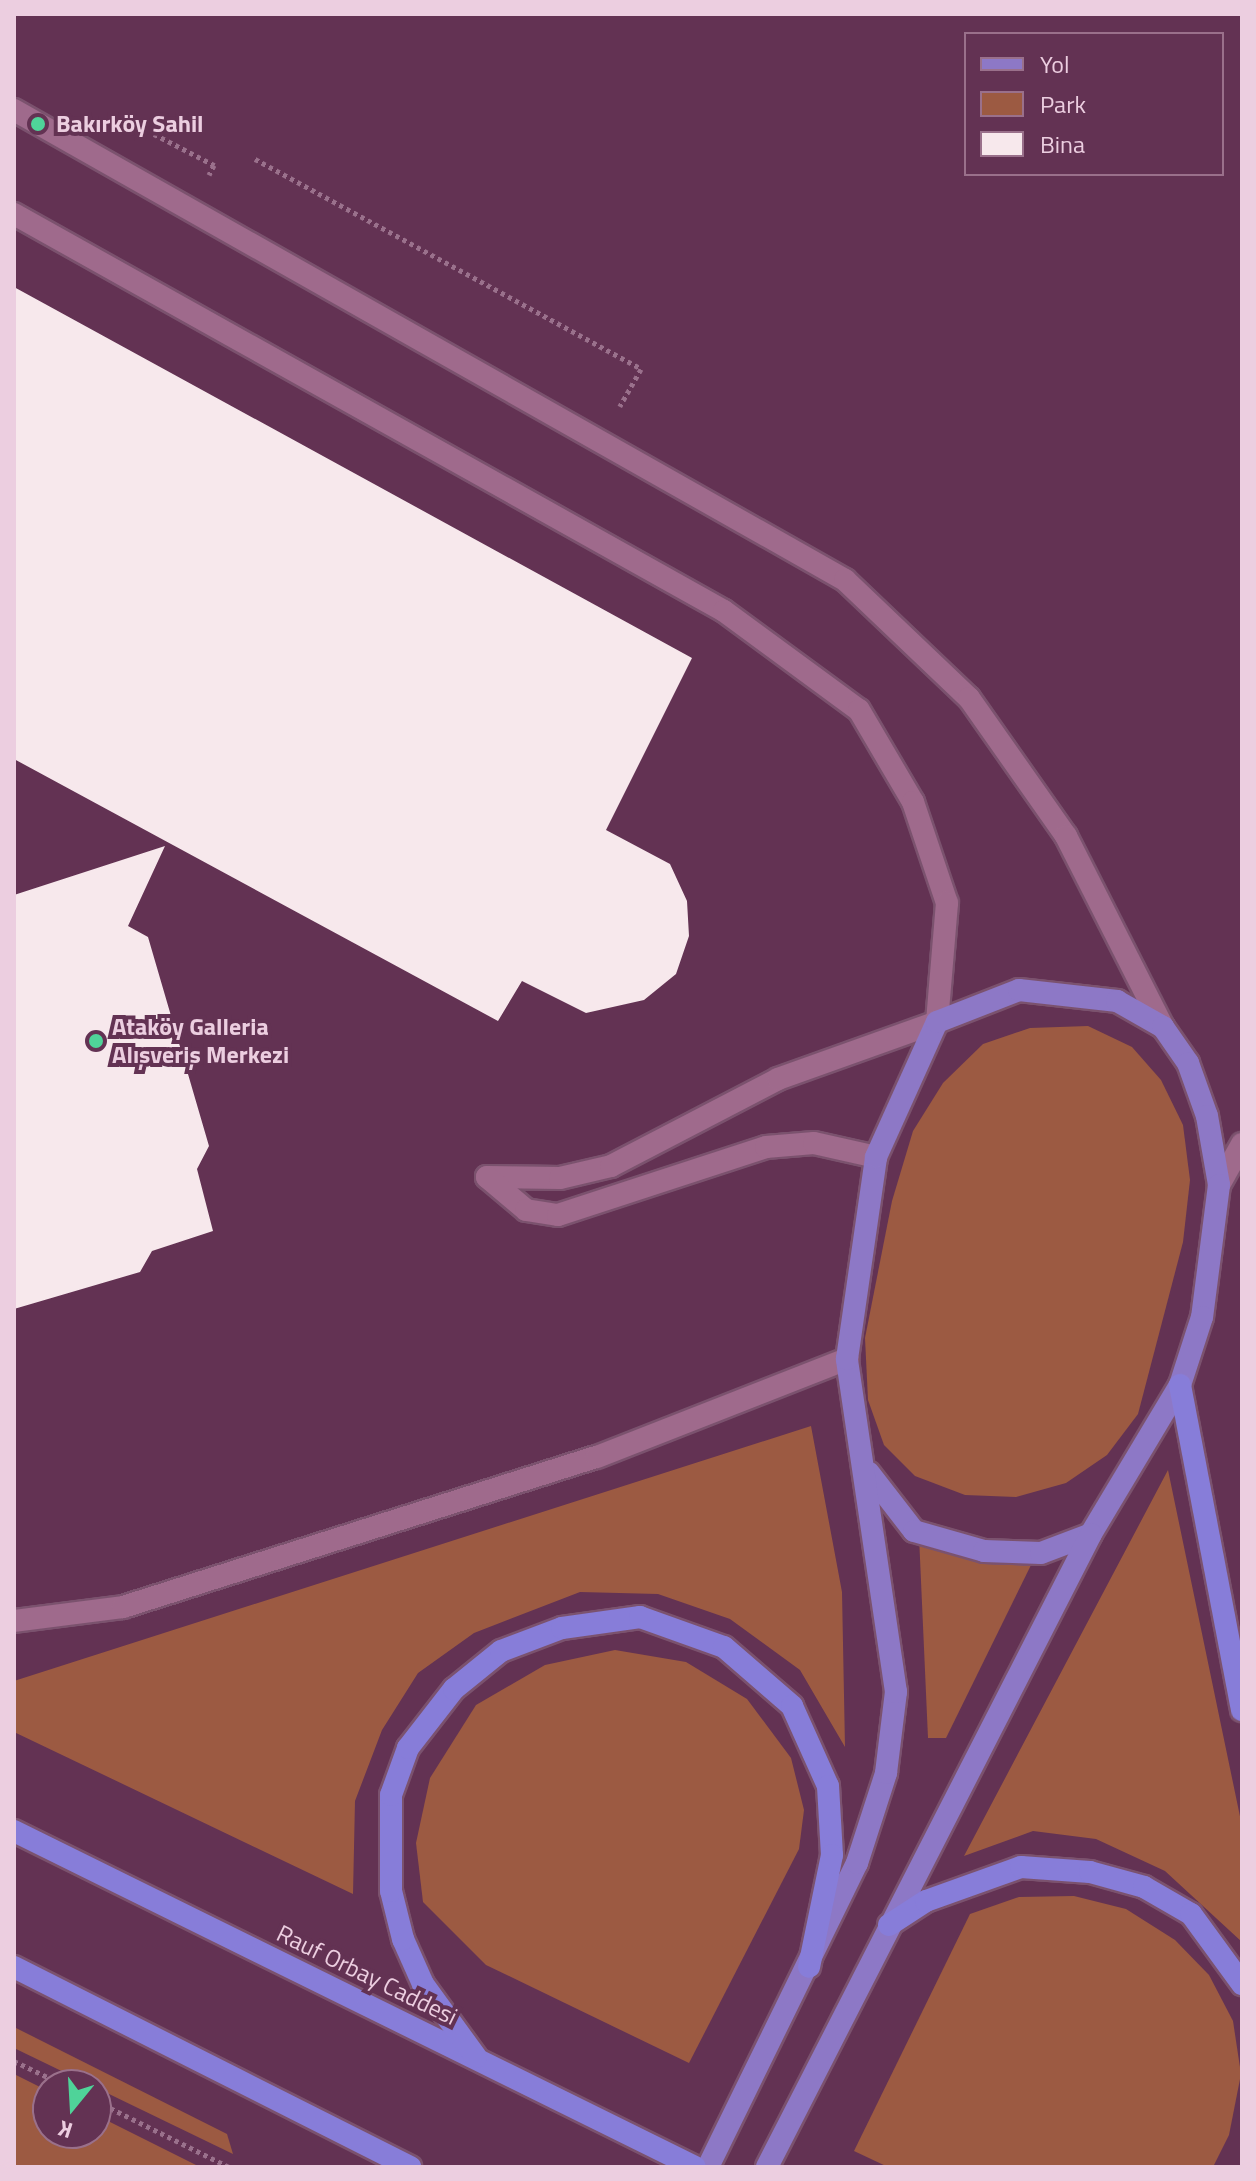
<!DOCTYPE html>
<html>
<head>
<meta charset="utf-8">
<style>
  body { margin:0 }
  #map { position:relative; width:1256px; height:2181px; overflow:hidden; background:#633253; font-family:"Titillium Web",sans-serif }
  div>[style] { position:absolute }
  .green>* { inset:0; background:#9c5a42 }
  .building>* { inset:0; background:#f7e8ec }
  .path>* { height:5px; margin-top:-2.5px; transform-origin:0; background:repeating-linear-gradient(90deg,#9a718c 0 4px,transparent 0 8px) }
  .roads { filter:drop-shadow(2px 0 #7b526e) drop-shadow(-2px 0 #7b526e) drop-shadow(0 2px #7b526e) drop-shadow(0 -2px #7b526e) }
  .service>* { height:22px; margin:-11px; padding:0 11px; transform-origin:11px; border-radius:11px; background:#9f6a8c }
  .tertiary>* { height:22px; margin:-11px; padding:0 11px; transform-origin:11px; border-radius:11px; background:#9f6a8c }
  .primary>* { height:22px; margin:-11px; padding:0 11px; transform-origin:11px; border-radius:11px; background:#8d78c6 }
  .trunk>* { height:22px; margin:-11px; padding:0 11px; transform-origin:11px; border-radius:11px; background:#877dd9 }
  .dots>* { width:22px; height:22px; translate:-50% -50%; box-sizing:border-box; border:4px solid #633253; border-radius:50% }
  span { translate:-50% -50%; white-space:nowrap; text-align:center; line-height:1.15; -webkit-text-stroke:8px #633253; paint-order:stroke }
  .poi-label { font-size:24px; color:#eccee0; font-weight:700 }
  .left { translate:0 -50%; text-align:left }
  .street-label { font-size:24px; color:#eccee0 }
  .frame { position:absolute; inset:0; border:16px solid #eccee0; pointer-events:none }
  .legend { position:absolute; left:964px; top:32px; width:260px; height:144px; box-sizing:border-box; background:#633253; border:2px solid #9a708b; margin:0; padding:10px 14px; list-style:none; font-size:24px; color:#eccee0 }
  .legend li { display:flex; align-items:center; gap:16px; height:40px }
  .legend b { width:40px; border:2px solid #9a708b }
  .north { position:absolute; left:32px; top:2069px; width:80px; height:80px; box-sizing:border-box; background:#633253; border:2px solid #9a708b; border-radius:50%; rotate:198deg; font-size:22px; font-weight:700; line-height:32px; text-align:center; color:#eccee0 }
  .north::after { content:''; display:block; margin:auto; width:28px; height:36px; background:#4fd399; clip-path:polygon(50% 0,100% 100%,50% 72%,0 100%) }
</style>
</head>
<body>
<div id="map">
  <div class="green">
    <i style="clip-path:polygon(1088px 1026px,1132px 1047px,1161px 1080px,1183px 1125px,1190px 1180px,1183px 1242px,1138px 1414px,1107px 1455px,1066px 1483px,1016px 1497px,965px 1495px,915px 1476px,884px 1445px,868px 1400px,865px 1338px,892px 1201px,913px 1131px,943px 1083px,983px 1044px,1030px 1028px)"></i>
    <i style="clip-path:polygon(811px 1426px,842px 1592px,845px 1747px,800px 1670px,730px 1619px,658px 1594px,580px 1592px,474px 1633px,418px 1673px,382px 1730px,355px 1801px,353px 1894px,14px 1732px,14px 1681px)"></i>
    <i style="clip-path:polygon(1168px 1470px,1242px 1826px,1242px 1942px,1165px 1871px,1096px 1839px,1033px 1831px,964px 1856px)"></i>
    <i style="clip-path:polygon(919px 1536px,1032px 1563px,946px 1738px,928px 1738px)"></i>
    <i style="clip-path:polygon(615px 1650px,686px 1662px,747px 1699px,791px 1758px,804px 1810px,799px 1849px,689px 2063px,486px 1965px,423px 1902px,416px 1843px,430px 1778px,476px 1705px,545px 1665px)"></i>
    <i style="clip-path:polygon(1074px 1896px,1126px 1909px,1175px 1940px,1209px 1975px,1233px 2021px,1241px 2074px,1229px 2135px,1213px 2167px,888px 2167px,854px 2151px,970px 1914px,1019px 1897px)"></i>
    <i style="clip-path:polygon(14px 2027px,227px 2134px,233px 2154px,14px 2048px)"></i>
    <i style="clip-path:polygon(14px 2074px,48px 2091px,48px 2133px,96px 2133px,96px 2115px,200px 2167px,14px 2167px)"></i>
  </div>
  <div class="building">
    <i style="clip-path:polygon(14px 287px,692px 658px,606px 830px,670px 864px,687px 901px,689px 936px,676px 974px,644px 1000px,586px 1013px,522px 981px,498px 1021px,14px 759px)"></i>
    <i style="clip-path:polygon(165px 846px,128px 926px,148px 937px,209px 1146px,197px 1169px,213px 1231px,152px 1251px,140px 1272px,14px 1309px,14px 895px)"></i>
  </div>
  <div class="path">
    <i style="left:154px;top:134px;width:68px;rotate:27.3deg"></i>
    <i style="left:214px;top:165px;width:11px;rotate:117deg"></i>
    <i style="left:255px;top:159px;width:439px;rotate:28.5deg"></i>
    <i style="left:641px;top:369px;width:43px;rotate:119.6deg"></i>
    <i style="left:14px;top:2061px;width:55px;rotate:25.6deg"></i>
    <i style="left:96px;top:2101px;width:148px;rotate:26.4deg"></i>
  </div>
  <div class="roads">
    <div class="service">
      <i style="left:487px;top:1177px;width:73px;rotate:0.8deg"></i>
      <i style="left:560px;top:1178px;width:52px;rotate:-13.2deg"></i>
      <i style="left:611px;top:1166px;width:188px;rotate:-27.5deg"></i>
      <i style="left:778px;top:1079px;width:169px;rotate:-19.7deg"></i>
      <i style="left:487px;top:1177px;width:51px;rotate:40.2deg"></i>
      <i style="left:526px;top:1210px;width:32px;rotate:9deg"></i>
      <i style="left:558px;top:1215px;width:219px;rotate:-18.1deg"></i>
      <i style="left:766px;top:1147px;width:48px;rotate:-4.8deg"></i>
      <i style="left:814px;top:1143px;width:64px;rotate:12.7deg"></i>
      <i style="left:1219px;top:1185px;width:47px;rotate:-60.7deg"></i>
      <i style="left:14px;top:1621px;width:110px;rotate:-7.3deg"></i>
      <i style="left:123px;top:1607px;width:497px;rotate:-17.6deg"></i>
      <i style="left:597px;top:1457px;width:269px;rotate:-21.4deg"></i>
    </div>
    <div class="tertiary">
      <i style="left:14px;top:110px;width:955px;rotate:29.49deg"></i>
      <i style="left:845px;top:580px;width:171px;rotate:43.6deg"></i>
      <i style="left:969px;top:698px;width:169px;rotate:54.9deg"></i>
      <i style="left:1066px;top:836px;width:214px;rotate:63.1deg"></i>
      <i style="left:14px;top:214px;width:813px;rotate:29.21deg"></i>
      <i style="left:724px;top:611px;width:167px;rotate:36.3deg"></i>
      <i style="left:859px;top:710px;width:107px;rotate:59.6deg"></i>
      <i style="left:913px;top:802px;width:107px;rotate:71.4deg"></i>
      <i style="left:947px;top:903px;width:119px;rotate:94.8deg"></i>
    </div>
    <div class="primary">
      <i style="left:869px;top:1473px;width:73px;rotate:52.2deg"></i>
      <i style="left:914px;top:1531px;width:73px;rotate:15.9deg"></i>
      <i style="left:984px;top:1551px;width:57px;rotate:2deg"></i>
      <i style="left:1041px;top:1553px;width:53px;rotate:-20.8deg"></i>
      <i style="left:708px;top:2167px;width:339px;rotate:-63.9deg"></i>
      <i style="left:857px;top:1863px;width:95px;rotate:-72.1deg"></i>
      <i style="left:886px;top:1773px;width:82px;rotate:-83deg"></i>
      <i style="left:896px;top:1692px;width:337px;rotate:-98.4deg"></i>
      <i style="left:847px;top:1359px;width:204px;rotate:-81.8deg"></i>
      <i style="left:876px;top:1157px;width:148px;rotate:-65.7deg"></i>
      <i style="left:937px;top:1022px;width:88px;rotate:-21.3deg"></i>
      <i style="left:1019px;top:990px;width:99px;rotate:6.4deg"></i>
      <i style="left:1117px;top:1001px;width:53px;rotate:29.5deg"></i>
      <i style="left:1163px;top:1027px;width:44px;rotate:55.2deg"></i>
      <i style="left:1188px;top:1063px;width:56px;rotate:70.3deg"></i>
      <i style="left:1207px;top:1116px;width:70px;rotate:80.1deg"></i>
      <i style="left:1219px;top:1185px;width:133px;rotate:97.3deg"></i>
      <i style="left:1202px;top:1317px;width:71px;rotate:107.9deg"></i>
      <i style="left:1180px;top:1385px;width:174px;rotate:120.9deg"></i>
      <i style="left:1091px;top:1534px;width:711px;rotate:117.11deg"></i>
    </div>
    <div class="trunk">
      <i style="left:1180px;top:1385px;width:331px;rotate:79.2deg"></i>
      <i style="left:14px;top:1831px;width:759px;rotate:26.26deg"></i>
      <i style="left:889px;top:1925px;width:44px;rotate:-33deg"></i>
      <i style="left:926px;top:1901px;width:101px;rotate:-19.7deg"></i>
      <i style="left:1021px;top:1867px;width:69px;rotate:4.1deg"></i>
      <i style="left:1090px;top:1872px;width:56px;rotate:15.5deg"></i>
      <i style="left:1144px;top:1887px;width:54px;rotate:29.9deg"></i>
      <i style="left:1191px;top:1914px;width:87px;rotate:53.9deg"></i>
      <i style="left:14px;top:1967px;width:444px;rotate:26.8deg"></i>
      <i style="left:476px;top:2057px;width:90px;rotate:-126deg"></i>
      <i style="left:423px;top:1984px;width:49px;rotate:-114deg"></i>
      <i style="left:403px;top:1939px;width:49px;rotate:-104deg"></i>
      <i style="left:391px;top:1891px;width:96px;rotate:-90deg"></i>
      <i style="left:391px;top:1795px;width:50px;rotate:-70.1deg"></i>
      <i style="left:408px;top:1748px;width:75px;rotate:-52.1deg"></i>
      <i style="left:454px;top:1689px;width:60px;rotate:-39deg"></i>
      <i style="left:501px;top:1651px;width:65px;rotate:-20.7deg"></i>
      <i style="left:562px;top:1628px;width:79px;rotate:-8deg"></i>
      <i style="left:640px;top:1617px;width:89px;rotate:19.7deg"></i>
      <i style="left:724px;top:1647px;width:90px;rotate:40.9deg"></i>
      <i style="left:792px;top:1706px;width:88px;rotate:65.8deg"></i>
      <i style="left:828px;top:1786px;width:69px;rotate:86.7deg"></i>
      <i style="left:832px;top:1855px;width:114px;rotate:101.6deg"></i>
    </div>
  </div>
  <div class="dots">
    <i style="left:38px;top:124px;background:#4fd399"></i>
    <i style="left:96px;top:1041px;background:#4fd399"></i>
  </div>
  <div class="poi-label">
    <span class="left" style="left:56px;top:124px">Bakırköy Sahil</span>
    <span class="left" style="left:112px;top:1041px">Ataköy Galleria<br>Alışveriş Merkezi</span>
  </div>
  <div class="street-label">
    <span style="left:367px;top:1975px;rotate:26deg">Rauf Orbay Caddesi</span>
  </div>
  <div class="frame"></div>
  <ul class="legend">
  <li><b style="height:10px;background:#8d78c6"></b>Yol</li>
  <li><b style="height:22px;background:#9c5a42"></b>Park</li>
  <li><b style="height:22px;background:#f7e8ec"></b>Bina</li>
  </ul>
  <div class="north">K</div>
</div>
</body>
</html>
